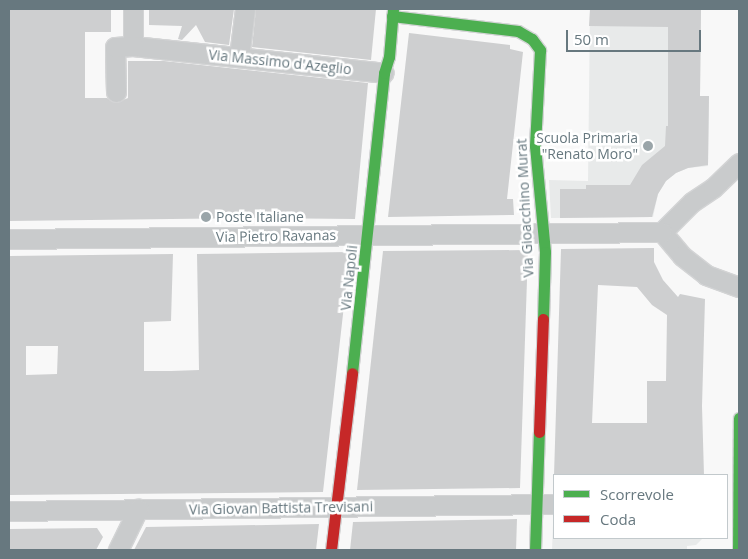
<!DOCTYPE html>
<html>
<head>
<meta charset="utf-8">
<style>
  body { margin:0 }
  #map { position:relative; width:748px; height:559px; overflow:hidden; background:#f8f8f8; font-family:"Open Sans",sans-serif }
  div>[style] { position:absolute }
  .built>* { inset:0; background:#e8eaea }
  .building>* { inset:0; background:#cecfd0 }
  .roads { filter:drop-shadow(1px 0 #d3d4d5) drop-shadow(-1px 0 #d3d4d5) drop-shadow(0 1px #d3d4d5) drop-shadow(0 -1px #d3d4d5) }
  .street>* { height:19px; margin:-9.5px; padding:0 9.5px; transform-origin:9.5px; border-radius:9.5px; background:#c9cbcc }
  .fast>* { height:11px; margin:-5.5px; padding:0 5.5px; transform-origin:5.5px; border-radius:5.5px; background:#4caf50 }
  .jam>* { height:11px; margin:-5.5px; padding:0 5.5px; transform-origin:5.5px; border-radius:5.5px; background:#c62828 }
  .dots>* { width:14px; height:14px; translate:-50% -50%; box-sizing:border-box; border:2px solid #fff; border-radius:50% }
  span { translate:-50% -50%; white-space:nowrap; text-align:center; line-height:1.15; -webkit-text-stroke:5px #fff; paint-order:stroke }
  .street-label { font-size:14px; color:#67787f }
  .poi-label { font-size:14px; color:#67787f }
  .right { translate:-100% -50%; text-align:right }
  .left { translate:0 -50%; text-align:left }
  .frame { position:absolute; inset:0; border:10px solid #67787f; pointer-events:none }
  .legend { position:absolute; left:553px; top:474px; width:175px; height:65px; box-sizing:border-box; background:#fff; border:1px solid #c2c9cc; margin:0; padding:6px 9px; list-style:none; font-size:15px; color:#67787f }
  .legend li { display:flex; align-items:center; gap:10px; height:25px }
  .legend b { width:25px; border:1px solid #c2c9cc }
  .scale { position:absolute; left:566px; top:30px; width:135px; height:22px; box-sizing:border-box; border:2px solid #67787f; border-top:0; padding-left:6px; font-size:15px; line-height:18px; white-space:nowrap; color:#67787f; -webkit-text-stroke:4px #fff; paint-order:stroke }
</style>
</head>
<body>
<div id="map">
  <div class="built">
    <i style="clip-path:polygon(590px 9px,701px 9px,700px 96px,709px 96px,708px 166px,688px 168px,676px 173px,666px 181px,658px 194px,653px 217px,551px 218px,549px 180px,588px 181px)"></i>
    <i style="clip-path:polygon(553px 525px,554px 538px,703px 538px,696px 545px,687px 546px,687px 550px,552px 550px)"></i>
  </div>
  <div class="building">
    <i style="clip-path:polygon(9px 9px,111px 9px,111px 32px,85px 32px,85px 98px,107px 98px,116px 103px,128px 98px,128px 61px,164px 61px,368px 83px,355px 219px,252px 218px,9px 221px)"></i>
    <i style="clip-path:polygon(149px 9px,234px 9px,229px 45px,205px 42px,196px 25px,182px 40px,178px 39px,182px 26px,149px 25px)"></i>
    <i style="clip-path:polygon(256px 9px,376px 9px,371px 60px,252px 47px)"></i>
    <i style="clip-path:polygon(590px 9px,701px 9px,700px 96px,709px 96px,708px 165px,688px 168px,676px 173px,666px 181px,658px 194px,652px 217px,560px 218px,560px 189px,586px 189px,586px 185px,630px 185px,642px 165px,665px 146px,666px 126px,668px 126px,668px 27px,589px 26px)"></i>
    <i style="clip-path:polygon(409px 33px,510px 45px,510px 49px,523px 52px,507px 199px,513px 199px,514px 215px,388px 217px)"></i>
    <i style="clip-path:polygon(evenodd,654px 248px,654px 262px,663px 280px,678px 297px,680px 294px,705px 299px,702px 406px,704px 475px,554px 475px,561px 249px,654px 248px,598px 285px,637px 287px,652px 305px,667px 315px,666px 381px,647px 381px,647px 423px,592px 423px,598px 285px)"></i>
    <i style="clip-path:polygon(528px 250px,520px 488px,357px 490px,383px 251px)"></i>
    <i style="clip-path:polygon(evenodd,350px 252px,323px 492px,9px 495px,9px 256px,173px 254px,171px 321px,144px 322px,144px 371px,171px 371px,199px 370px,197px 254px,350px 252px,26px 346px,58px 346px,57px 374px,26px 375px,26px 346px)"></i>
    <i style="clip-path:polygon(517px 519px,516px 550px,350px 550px,353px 522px)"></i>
    <i style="clip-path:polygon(319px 524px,316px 550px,134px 550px,146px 527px)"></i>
    <i style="clip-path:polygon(97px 528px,103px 537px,96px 550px,9px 550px,9px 529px)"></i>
  </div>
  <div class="roads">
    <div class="street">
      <i style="left:133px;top:9px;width:37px;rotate:90deg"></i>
      <i style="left:133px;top:46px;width:252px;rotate:6.1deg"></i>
      <i style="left:239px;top:57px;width:48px;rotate:-82.9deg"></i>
      <i style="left:116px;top:92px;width:45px;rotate:-91.3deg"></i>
      <i style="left:115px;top:47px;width:18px;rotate:-3deg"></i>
      <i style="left:662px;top:232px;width:42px;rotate:-45deg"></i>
      <i style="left:692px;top:202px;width:25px;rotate:-34deg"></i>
      <i style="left:713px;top:188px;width:36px;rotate:-44deg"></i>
      <i style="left:662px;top:232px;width:31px;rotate:50deg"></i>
      <i style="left:682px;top:256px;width:31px;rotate:38deg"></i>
      <i style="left:706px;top:275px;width:35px;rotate:20deg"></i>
      <i style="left:9px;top:239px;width:653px;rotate:-0.61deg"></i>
      <i style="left:9px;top:511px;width:545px;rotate:-0.74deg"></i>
      <i style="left:118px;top:550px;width:46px;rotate:-64deg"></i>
    </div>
    <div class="fast">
      <i style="left:392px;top:16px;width:127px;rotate:6.8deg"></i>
      <i style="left:518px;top:31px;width:16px;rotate:30deg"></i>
      <i style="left:532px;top:39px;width:14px;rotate:54deg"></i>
      <i style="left:540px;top:50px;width:96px;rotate:93deg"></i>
      <i style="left:535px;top:146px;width:106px;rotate:84.6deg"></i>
      <i style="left:545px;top:252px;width:67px;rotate:91.7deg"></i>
      <i style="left:352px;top:373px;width:302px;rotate:-83.9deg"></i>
      <i style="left:384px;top:73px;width:17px;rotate:-73deg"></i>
      <i style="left:389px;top:57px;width:48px;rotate:-85.2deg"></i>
      <i style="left:535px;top:550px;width:118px;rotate:-88.1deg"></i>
      <i style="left:738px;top:550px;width:132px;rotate:-89.6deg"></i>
    </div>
    <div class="jam">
      <i style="left:539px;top:432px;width:113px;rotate:-88deg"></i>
      <i style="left:331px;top:550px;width:178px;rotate:-83.2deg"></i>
    </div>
  </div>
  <div class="dots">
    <i style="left:648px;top:146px;background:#9aa5a9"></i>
    <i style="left:206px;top:217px;background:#9aa5a9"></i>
  </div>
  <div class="street-label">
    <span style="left:280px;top:62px;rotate:6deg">Via Massimo d'Azeglio</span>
    <span style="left:525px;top:208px;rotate:-93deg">Via Gioacchino Murat</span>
    <span style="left:276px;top:236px;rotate:-1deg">Via Pietro Ravanas</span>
    <span style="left:349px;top:278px;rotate:-84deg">Via Napoli</span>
    <span style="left:281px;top:508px;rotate:-1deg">Via Giovan Battista Trevisani</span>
  </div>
  <div class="poi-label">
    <span class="right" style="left:638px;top:146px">Scuola Primaria<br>"Renato Moro"</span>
    <span class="left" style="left:216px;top:217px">Poste Italiane</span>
  </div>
  <div class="frame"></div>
  <ul class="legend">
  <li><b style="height:6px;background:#4caf50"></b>Scorrevole</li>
  <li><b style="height:6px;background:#c62828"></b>Coda</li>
  </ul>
  <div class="scale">50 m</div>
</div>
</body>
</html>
